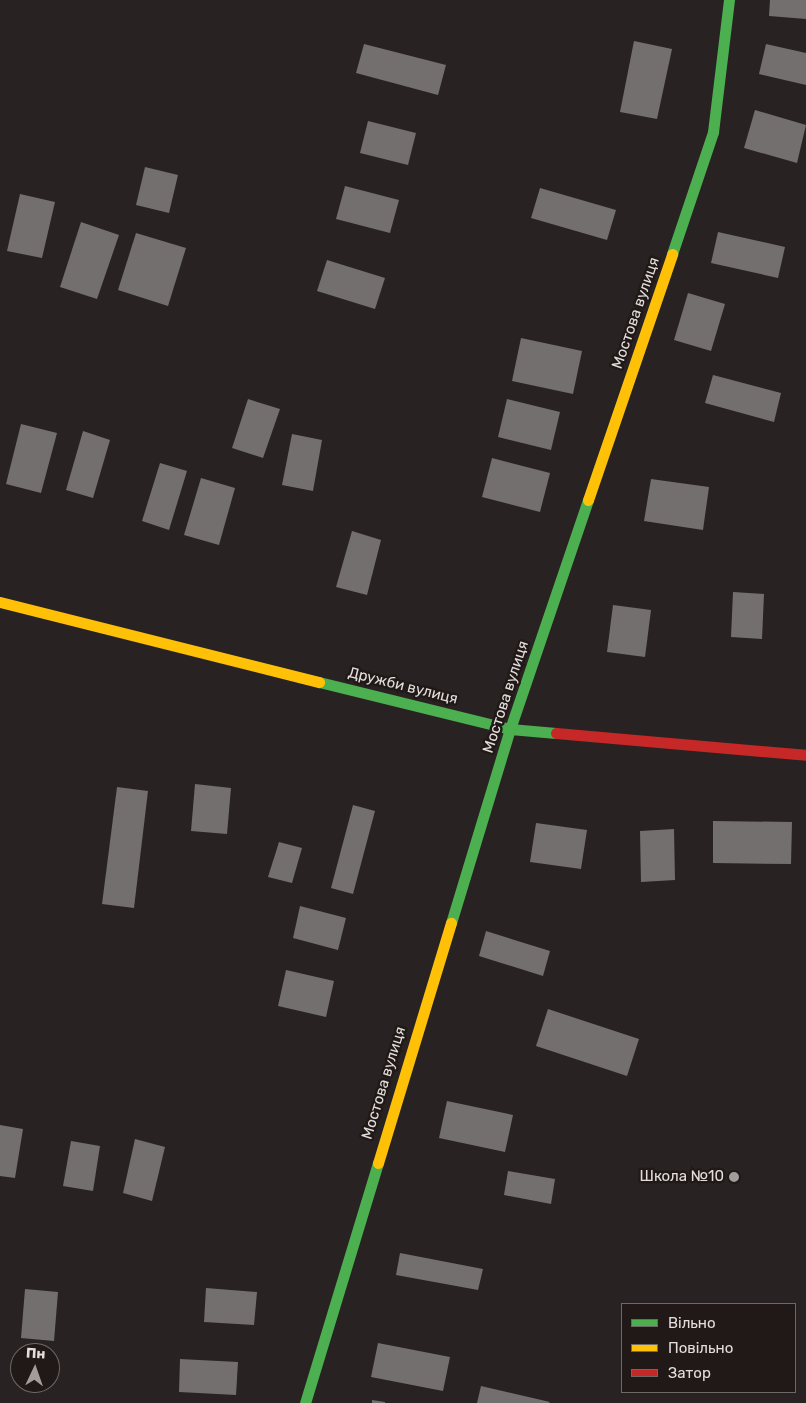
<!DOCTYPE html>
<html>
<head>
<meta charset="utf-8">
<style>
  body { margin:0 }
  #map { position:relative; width:806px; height:1403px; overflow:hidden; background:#282322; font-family:Rubik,sans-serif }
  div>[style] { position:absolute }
  .building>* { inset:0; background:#736f6e }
  .fast>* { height:11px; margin:-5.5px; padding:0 5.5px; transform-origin:5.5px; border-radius:5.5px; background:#4caf50 }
  .slow>* { height:11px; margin:-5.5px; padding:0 5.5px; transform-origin:5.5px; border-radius:5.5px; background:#ffc107 }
  .jam>* { height:11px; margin:-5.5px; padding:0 5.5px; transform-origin:5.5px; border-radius:5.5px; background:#c62828 }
  .dots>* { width:14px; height:14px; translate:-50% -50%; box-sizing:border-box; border:2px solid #201917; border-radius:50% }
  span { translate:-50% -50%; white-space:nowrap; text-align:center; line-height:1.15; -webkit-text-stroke:5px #201917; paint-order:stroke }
  .street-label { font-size:15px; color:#e3dedc }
  .poi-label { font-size:15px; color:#e3dedc }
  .right { translate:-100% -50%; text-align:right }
  .legend { position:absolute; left:621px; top:1303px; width:175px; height:90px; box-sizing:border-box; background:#201917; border:1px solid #6e6866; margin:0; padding:6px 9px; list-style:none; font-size:15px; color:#e3dedc }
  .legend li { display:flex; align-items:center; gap:10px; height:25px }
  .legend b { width:25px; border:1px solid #6e6866 }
  .north { position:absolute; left:10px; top:1343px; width:50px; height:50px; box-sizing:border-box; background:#201917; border:1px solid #6e6866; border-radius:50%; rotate:3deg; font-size:14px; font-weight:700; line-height:20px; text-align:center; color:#e3dedc }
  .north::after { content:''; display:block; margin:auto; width:18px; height:22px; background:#a29d9b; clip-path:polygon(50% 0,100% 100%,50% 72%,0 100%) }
</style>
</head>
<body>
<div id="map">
  <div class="building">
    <i style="clip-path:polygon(770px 0,806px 0,806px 19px,769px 16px)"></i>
    <i style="clip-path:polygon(634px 41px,672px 49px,657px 119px,620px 112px)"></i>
    <i style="clip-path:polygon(364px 44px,446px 65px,438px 95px,356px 73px)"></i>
    <i style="clip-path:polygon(766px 44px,806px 53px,806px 85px,759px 74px)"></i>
    <i style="clip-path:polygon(755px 110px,806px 125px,797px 163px,744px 148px)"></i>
    <i style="clip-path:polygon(368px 121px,416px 133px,408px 165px,360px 153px)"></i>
    <i style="clip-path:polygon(145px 167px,178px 175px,169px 213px,136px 205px)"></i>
    <i style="clip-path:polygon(345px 186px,399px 200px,390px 233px,336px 219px)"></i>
    <i style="clip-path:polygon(540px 188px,616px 210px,607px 240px,531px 218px)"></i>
    <i style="clip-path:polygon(20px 194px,55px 202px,42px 258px,7px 251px)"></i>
    <i style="clip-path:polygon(81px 222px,119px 235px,97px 299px,60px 287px)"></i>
    <i style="clip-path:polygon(718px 232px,785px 247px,778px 278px,711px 263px)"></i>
    <i style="clip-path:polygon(136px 233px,186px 248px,168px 306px,118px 290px)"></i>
    <i style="clip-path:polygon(327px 260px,385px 278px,375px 309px,317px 291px)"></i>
    <i style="clip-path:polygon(688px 293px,725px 304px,711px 351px,674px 340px)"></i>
    <i style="clip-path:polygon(521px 338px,582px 351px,573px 394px,512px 381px)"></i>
    <i style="clip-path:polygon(713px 375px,781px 393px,774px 422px,705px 403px)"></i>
    <i style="clip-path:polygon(248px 399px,280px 409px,263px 458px,232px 448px)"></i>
    <i style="clip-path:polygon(507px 399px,560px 412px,551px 450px,498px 437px)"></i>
    <i style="clip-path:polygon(21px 424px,57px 433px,41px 493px,6px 484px)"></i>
    <i style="clip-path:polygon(83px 431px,110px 440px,93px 498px,66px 490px)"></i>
    <i style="clip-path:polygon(292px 434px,322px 440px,313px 491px,282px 485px)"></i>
    <i style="clip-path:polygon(492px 458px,550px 473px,540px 512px,482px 497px)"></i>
    <i style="clip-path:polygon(160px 463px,187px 471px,169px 530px,142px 521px)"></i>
    <i style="clip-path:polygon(201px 478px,235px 488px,219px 545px,184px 535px)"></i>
    <i style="clip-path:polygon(651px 479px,709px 487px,703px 530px,644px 521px)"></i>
    <i style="clip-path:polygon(352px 531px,381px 540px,367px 595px,336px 587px)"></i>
    <i style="clip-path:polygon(733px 592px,764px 594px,762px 639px,731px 637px)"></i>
    <i style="clip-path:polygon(613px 605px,651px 610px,645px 657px,607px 652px)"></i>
    <i style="clip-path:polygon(195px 784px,231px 788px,227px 834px,191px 831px)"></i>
    <i style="clip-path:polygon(117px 787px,148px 791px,134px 908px,102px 904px)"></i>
    <i style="clip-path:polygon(353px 805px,375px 811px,353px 894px,331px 888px)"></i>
    <i style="clip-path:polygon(713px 821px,792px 822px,791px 864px,713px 863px)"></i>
    <i style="clip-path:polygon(536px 823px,587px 830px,581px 869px,530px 862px)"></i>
    <i style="clip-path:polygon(674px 829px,675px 880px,641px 882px,640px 831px)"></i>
    <i style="clip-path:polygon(279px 842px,302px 848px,292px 883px,268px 877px)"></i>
    <i style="clip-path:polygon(300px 906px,346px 918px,338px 950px,293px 938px)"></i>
    <i style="clip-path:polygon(486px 931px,550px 951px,543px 976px,479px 956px)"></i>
    <i style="clip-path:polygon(286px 970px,334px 981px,326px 1017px,278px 1006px)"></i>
    <i style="clip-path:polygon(548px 1009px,639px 1039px,627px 1076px,536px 1046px)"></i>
    <i style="clip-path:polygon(447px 1101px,513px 1115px,505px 1152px,439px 1138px)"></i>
    <i style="clip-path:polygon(0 1125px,23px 1129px,15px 1178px,0 1176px)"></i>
    <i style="clip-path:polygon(135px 1139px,165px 1147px,152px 1201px,123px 1193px)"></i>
    <i style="clip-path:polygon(71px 1141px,100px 1146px,93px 1191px,63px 1186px)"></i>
    <i style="clip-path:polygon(508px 1171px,555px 1179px,551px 1204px,504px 1195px)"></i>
    <i style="clip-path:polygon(400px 1253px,483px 1269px,478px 1290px,396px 1275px)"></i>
    <i style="clip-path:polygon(206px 1288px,257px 1292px,254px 1325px,204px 1322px)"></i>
    <i style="clip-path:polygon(25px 1289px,58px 1292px,54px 1341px,21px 1338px)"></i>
    <i style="clip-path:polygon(378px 1343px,450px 1357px,443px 1391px,371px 1377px)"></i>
    <i style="clip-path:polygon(180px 1359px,238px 1362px,236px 1395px,179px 1392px)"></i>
    <i style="clip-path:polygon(481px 1386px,550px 1402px,549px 1403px,477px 1403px)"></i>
    <i style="clip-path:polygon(372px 1400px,385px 1402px,385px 1403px,372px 1403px)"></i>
  </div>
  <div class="fast">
    <i style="left:672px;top:254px;width:129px;rotate:-71.4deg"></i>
    <i style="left:713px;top:132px;width:133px;rotate:-83.1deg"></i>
    <i style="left:319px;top:682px;width:197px;rotate:13.8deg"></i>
    <i style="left:510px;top:729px;width:46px;rotate:5deg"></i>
    <i style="left:451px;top:923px;width:203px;rotate:-73.1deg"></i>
    <i style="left:510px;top:729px;width:242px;rotate:-71.2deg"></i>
    <i style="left:305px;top:1403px;width:251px;rotate:-73.1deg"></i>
  </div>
  <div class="slow">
    <i style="left:588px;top:500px;width:260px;rotate:-71.1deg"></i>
    <i style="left:0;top:602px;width:329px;rotate:14.1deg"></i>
    <i style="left:378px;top:1163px;width:251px;rotate:-73.1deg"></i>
  </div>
  <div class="jam">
    <i style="left:556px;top:733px;width:251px;rotate:5deg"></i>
  </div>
  <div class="dots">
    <i style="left:734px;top:1177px;background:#a29d9b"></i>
  </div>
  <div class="street-label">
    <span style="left:636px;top:313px;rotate:-71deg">Мостова вулиця</span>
    <span style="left:403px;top:686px;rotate:14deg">Дружби вулиця</span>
    <span style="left:506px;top:697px;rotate:-72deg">Мостова вулиця</span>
    <span style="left:384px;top:1083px;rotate:-73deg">Мостова вулиця</span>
  </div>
  <div class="poi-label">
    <span class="right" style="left:724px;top:1177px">Школа №10</span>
  </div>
  <ul class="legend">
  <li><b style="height:6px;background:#4caf50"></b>Вільно</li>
  <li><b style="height:6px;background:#ffc107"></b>Повільно</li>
  <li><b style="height:6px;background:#c62828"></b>Затор</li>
  </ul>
  <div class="north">Пн</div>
</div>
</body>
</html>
